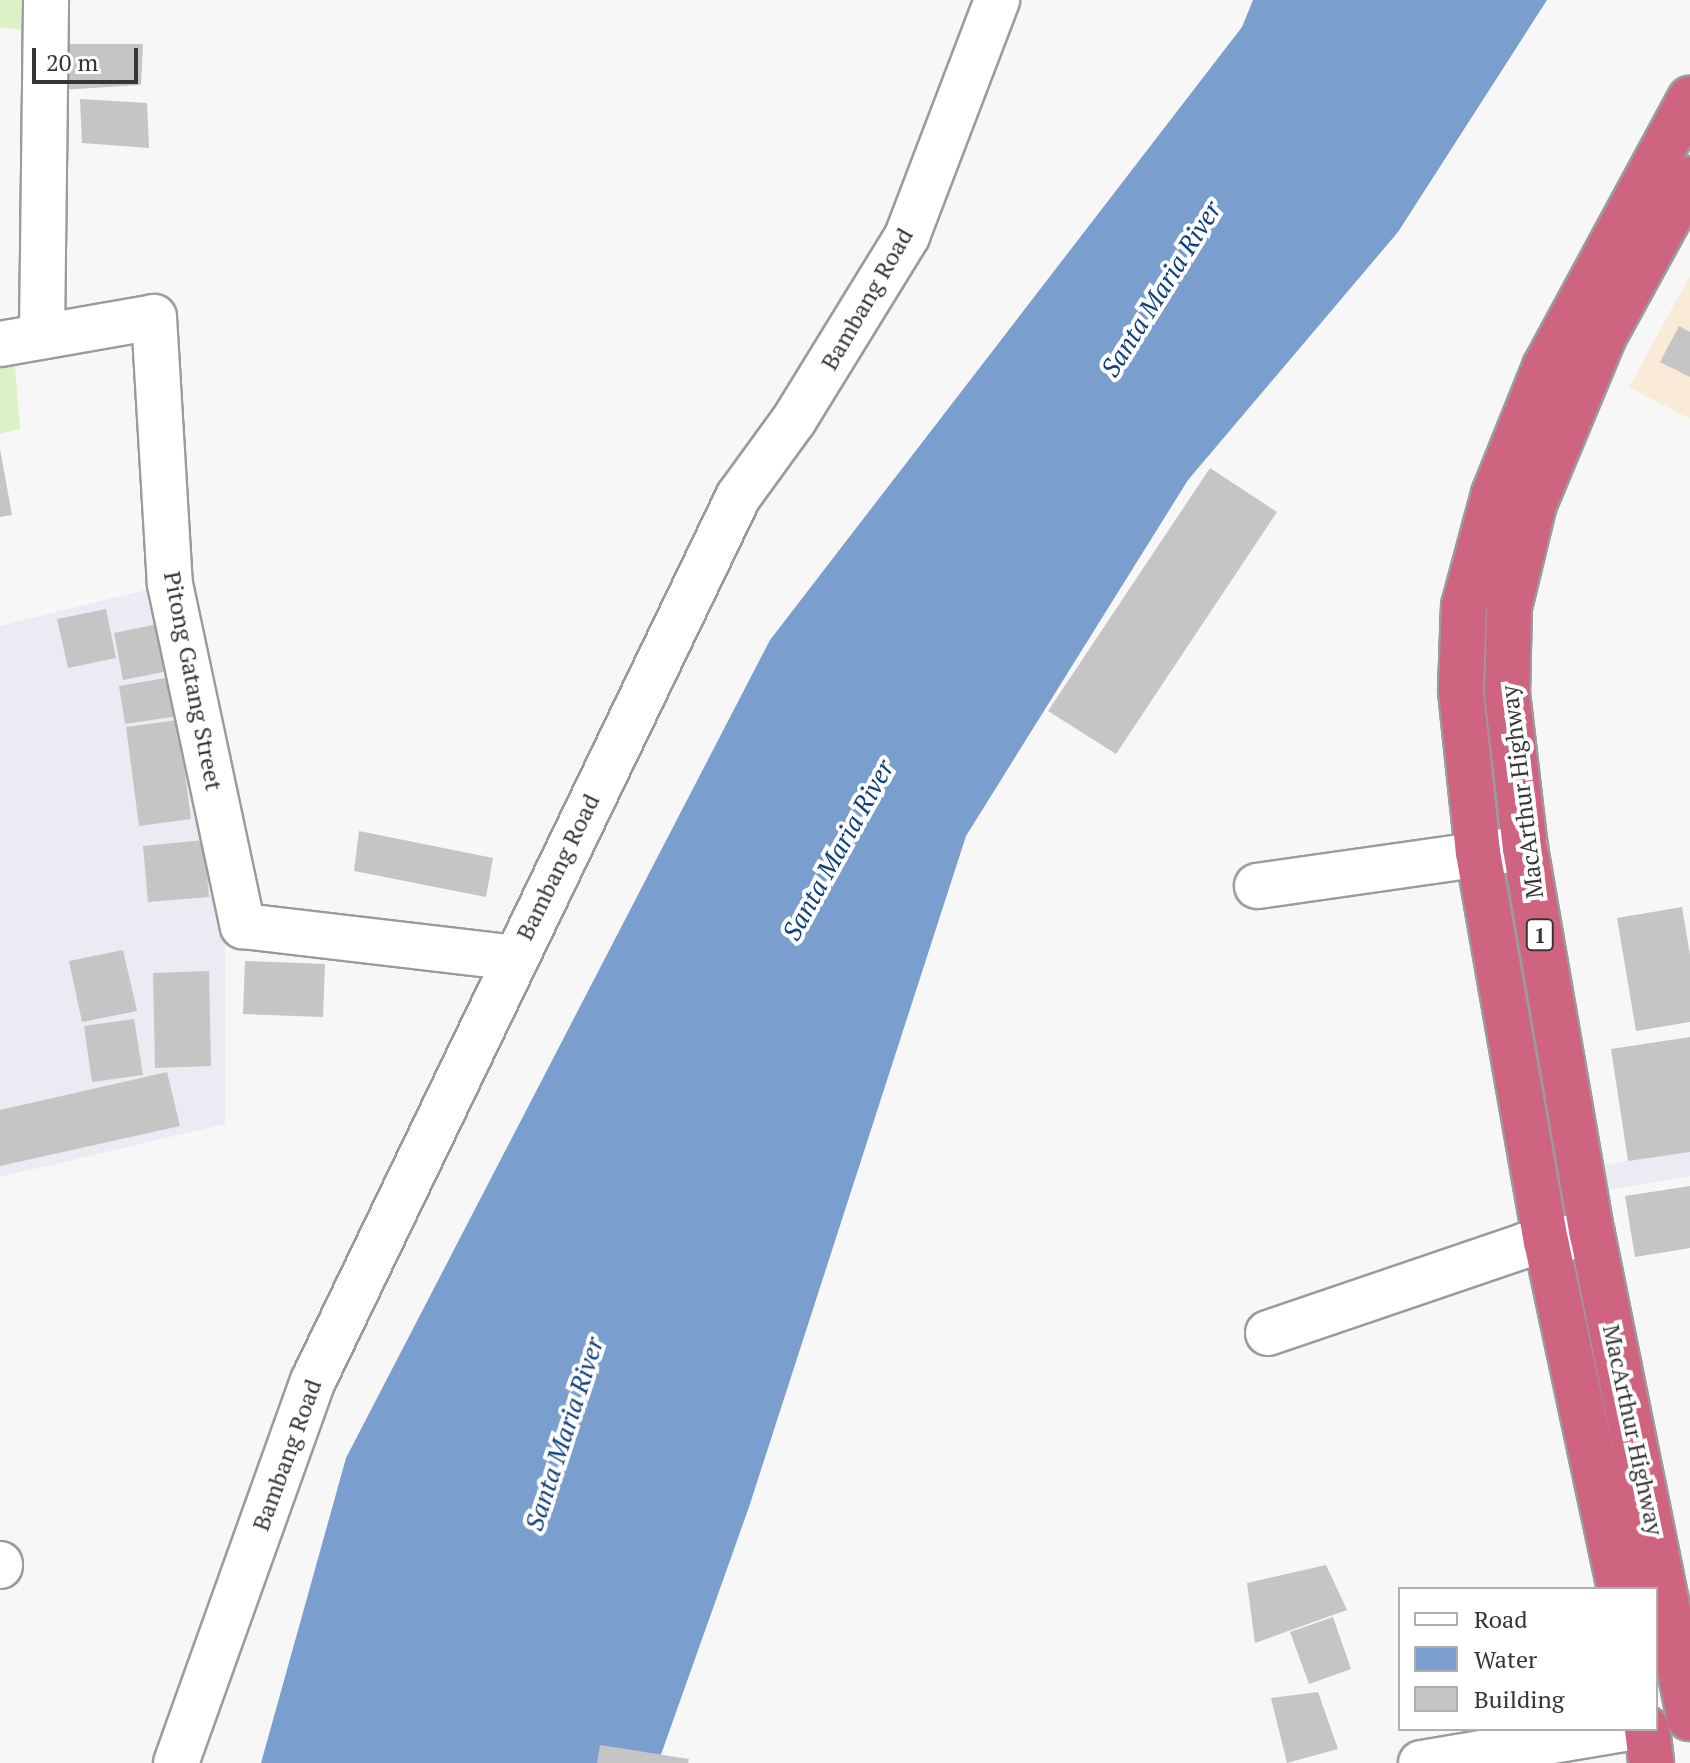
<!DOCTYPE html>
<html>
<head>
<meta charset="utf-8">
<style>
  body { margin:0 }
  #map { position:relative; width:1690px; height:1763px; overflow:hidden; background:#f7f7f8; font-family:"PT Serif",serif }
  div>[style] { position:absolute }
  .commercial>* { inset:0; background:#faebd8 }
  .built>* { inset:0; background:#ebebf3 }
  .green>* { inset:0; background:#ddf1c6 }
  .water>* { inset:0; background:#7a9fcf }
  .building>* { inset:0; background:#c5c5c6 }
  .roads { filter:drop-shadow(2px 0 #9b9b9c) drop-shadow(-2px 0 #9b9b9c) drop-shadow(0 2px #9b9b9c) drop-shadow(0 -2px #9b9b9c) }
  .minor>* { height:44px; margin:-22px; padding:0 22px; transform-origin:22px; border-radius:22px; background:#fff }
  .highway>* { height:44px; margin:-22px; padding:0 22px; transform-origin:22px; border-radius:22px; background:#cf6480 }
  span { translate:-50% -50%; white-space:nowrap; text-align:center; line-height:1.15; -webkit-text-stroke:8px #fff; paint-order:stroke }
  .shield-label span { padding:2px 6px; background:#fff; border:2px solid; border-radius:6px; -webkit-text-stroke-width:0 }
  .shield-label { font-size:22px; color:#363636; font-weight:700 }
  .street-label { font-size:24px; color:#363636 }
  .water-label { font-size:26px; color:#11417c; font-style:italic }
  .legend { position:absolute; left:1398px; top:1587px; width:260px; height:144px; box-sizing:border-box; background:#fff; border:2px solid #afafaf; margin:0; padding:10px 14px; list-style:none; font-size:24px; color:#363636 }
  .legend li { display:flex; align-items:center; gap:16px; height:40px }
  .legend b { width:40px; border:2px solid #afafaf }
  .scale { position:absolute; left:32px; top:48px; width:106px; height:36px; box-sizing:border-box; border:4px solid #363636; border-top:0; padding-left:10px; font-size:24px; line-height:28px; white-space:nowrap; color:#363636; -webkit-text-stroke:6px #fff; paint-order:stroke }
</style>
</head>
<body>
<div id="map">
  <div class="commercial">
    <i style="clip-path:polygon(1689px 277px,1690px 277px,1690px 419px,1629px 387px)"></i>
  </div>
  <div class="built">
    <i style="clip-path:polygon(166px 585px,225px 937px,225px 1124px,0 1177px,0 626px)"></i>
    <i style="clip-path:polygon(1690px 1151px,1690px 1176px,1608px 1190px,1602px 1165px)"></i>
  </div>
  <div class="green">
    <i style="clip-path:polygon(0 0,36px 0,36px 30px,0 28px)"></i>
    <i style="clip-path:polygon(0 365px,15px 365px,20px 429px,0 434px)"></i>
  </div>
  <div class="water">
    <i style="clip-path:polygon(1253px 0,1547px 0,1398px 232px,1188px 480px,966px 836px,749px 1507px,658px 1763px,261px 1763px,346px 1458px,770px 640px,1242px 27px)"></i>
  </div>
  <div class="building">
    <i style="clip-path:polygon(59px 44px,143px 44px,141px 85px,59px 90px)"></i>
    <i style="clip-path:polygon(80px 99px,147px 103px,149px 148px,82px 143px)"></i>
    <i style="clip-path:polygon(1679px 326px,1690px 332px,1690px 377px,1660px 362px)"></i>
    <i style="clip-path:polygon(0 449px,12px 515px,0 517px)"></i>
    <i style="clip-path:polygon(1210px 468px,1277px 512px,1116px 754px,1048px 711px)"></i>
    <i style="clip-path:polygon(106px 609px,116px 658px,68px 668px,57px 619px)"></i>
    <i style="clip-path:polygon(163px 623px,173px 670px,123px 680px,114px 633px)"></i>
    <i style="clip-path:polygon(171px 677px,178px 716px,125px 724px,119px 686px)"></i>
    <i style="clip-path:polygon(178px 720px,191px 819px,139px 826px,126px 727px)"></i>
    <i style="clip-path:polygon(359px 831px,493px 858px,486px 897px,354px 871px)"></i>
    <i style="clip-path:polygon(204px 840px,209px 897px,148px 902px,143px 846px)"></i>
    <i style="clip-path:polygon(1682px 907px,1690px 955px,1690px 1022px,1636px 1031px,1617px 918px)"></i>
    <i style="clip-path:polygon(123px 950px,137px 1011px,82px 1022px,69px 961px)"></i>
    <i style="clip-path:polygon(245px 961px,325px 964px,323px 1017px,243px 1014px)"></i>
    <i style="clip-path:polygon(209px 971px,211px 1066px,155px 1068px,153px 973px)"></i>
    <i style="clip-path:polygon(134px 1019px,143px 1075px,92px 1082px,84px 1026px)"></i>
    <i style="clip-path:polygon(1690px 1037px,1690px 1152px,1628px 1161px,1611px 1049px)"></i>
    <i style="clip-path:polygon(167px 1072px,180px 1126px,0 1166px,0 1110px)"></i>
    <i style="clip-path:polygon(1690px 1186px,1690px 1248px,1635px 1257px,1625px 1196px)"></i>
    <i style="clip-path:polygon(1326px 1565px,1347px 1610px,1255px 1643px,1247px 1583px)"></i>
    <i style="clip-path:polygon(1333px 1617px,1351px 1669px,1309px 1684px,1290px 1632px)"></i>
    <i style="clip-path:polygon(1318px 1692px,1338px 1749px,1287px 1763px,1271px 1698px)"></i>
    <i style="clip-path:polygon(600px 1745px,689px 1759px,688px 1763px,597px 1763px)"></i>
  </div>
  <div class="roads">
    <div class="minor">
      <i style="left:42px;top:333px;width:333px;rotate:-89.3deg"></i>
      <i style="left:0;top:344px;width:156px;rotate:-9.9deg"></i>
      <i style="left:154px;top:317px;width:267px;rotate:86.6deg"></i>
      <i style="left:170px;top:584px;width:350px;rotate:78deg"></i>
      <i style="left:243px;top:926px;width:273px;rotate:6.7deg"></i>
      <i style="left:1257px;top:886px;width:271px;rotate:-8.1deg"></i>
      <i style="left:1268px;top:1333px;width:273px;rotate:-18.8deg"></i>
      <i style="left:1526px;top:1245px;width:67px;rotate:-9.5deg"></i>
      <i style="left:0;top:1564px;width:2px;rotate:90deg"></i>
      <i style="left:176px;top:1763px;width:406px;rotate:-70.3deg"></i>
      <i style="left:313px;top:1381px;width:981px;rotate:-64.32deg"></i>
      <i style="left:738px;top:497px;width:95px;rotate:-54deg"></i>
      <i style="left:794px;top:420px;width:216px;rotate:-58.4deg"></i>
      <i style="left:907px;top:236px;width:253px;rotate:-69.1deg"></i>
      <i style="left:1421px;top:1763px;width:206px;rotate:-9.5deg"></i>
    </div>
    <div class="highway">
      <i style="left:1690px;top:179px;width:179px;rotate:118.7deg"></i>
      <i style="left:1604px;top:336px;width:182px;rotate:112.6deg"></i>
      <i style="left:1534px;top:504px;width:106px;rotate:103.6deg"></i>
      <i style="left:1509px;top:607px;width:86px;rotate:91.3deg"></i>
      <i style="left:1507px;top:693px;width:156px;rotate:83.4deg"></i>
      <i style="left:1525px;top:848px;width:392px;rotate:80.2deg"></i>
      <i style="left:1592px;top:1234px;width:494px;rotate:78.6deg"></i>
      <i style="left:1620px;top:1589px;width:355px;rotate:-102deg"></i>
      <i style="left:1546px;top:1242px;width:395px;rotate:-99.9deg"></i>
      <i style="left:1478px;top:853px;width:164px;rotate:-96deg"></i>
      <i style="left:1461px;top:690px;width:84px;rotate:-88deg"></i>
      <i style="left:1464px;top:606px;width:116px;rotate:-75deg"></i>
      <i style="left:1494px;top:494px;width:137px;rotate:-68.1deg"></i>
      <i style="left:1545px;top:367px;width:305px;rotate:-61.6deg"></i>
      <i style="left:1647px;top:1729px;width:34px;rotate:83deg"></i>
    </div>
  </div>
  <div class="shield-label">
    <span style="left:1540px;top:935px">1</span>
  </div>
  <div class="street-label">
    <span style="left:867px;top:299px;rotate:-60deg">Bambang Road</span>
    <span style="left:193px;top:681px;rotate:79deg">Pitong Gatang Street</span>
    <span style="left:1522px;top:792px;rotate:-97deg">MacArthur Highway</span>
    <span style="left:558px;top:867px;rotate:-64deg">Bambang Road</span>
    <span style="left:1633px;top:1430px;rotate:78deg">MacArthur Highway</span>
    <span style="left:287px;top:1455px;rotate:-70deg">Bambang Road</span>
  </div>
  <div class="water-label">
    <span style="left:1161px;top:289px;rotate:-58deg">Santa Maria River</span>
    <span style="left:838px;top:850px;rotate:-61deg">Santa Maria River</span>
    <span style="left:564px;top:1434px;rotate:-72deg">Santa Maria River</span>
  </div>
  <ul class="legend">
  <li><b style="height:10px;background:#fff"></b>Road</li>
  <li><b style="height:22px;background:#7a9fcf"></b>Water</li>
  <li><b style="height:22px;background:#c5c5c6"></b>Building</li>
  </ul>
  <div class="scale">20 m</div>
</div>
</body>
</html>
